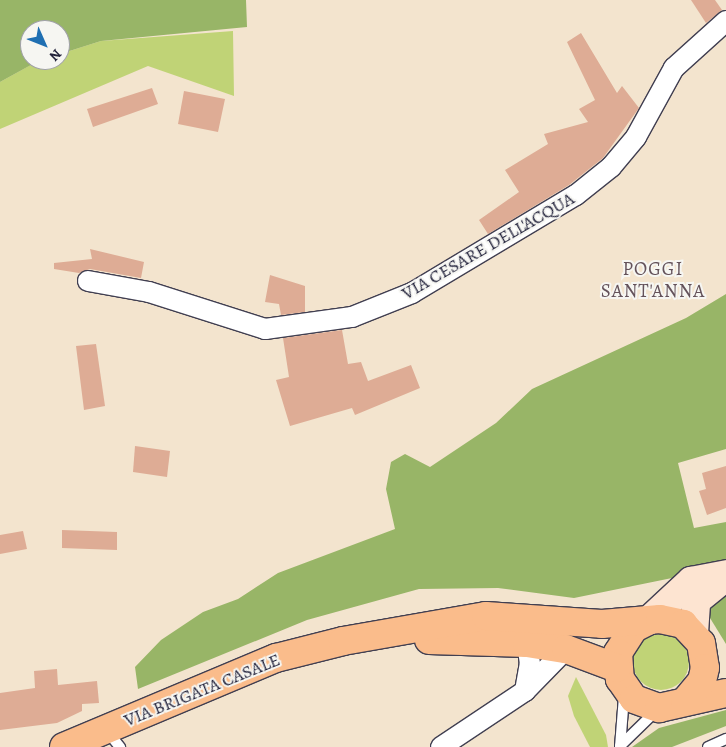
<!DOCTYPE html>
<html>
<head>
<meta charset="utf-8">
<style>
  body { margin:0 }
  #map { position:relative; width:726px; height:747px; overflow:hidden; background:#f3e4ce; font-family:Alegreya,serif }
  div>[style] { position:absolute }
  .green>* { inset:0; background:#c0d376 }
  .round { border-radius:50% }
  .forest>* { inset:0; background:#98b567 }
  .building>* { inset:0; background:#deac95 }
  .roads { filter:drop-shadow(1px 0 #413f51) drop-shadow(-1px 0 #413f51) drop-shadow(0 1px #413f51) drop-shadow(0 -1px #413f51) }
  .lane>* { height:10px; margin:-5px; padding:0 5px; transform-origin:5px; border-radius:5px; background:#fff }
  .street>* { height:20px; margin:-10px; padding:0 10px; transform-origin:10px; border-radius:10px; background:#fff }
  .secondary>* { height:28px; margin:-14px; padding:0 14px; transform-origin:14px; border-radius:14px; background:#fde4d1 }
  .primary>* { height:28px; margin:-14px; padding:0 14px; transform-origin:14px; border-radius:14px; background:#fabc8b }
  span { translate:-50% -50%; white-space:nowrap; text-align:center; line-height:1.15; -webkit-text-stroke:4px #f6f6f2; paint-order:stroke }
  .street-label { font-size:18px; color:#22223b }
  .neighbourhood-label { font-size:19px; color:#64525a; letter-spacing:1px }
  .north { position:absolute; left:20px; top:20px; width:50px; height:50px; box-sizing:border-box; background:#f6f6f2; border:1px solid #a1a1a9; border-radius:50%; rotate:134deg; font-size:14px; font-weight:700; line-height:20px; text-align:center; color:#22223b }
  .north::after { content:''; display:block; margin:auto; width:18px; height:22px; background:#1f6fb2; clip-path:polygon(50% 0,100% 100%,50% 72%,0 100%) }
</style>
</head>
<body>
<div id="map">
  <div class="green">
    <i style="clip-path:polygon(233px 31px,234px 96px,148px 66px,0 129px,0 82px,38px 61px,60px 60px,60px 54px,101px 41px)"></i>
    <i class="round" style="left:633px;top:634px;width:56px;height:56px"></i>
    <i style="clip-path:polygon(576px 677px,606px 735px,608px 747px,590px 747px,574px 716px,568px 696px)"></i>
  </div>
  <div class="forest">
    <i style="clip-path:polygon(0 0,246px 0,247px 27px,101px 41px,60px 54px,60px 30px,30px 30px,30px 60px,40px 60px,0 82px)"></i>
    <i style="clip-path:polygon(726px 294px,726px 449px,678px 463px,694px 528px,726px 522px,726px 567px,574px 598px,498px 588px,419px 589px,307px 620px,138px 689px,135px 667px,161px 640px,203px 612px,238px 599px,278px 573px,395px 529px,386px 489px,391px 462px,405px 454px,430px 467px,496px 423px,532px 389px,686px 318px)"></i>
    <i style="clip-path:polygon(726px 588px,726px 644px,710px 618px,710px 598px)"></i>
    <i style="clip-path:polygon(726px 710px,726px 726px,672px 747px,632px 747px,659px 728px)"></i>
  </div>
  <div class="building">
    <i style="clip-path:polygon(691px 0,715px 0,722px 10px,706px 23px)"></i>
    <i style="clip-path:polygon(581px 33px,617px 93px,622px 86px,639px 108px,603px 158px,569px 185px,488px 234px,479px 220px,519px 192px,505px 170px,548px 144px,544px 134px,588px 122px,579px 109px,595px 100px,567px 42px)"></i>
    <i style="clip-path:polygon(152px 88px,158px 104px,93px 127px,87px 109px)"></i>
    <i style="clip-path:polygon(184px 91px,225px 99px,218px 132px,178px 124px)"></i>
    <i style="clip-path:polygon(90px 249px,144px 262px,141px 278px,90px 269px,79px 273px,54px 269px,54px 263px,92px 259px)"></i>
    <i style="clip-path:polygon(270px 275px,305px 286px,305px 312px,281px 315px,279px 304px,265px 302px)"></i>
    <i style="clip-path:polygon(342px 330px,348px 364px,361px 362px,368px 381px,411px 365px,420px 388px,355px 415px,352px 408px,290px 426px,276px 380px,289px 377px,283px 338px)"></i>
    <i style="clip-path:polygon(96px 344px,105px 406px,84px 410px,76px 346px)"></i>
    <i style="clip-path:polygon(135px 446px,170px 451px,167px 477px,133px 472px)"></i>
    <i style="clip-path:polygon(726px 466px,726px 508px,707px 515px,699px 491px,706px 489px,702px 473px)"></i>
    <i style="clip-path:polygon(62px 530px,117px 532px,117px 550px,62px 548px)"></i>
    <i style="clip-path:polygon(23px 531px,27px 549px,0 554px,0 535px)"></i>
    <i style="clip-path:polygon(57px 669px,58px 685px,97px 681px,99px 703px,82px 704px,82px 711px,57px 723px,0 730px,0 693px,35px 688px,34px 671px)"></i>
  </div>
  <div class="roads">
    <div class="lane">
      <i style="left:107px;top:731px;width:21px;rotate:51deg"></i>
      <i style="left:620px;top:746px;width:52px;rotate:-44.2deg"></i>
      <i style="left:620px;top:747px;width:51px;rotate:-85.5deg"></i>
      <i style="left:708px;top:747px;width:20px;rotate:-24deg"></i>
    </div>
    <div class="street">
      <i style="left:88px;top:281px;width:62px;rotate:10.2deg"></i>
      <i style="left:149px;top:292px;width:122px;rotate:17.7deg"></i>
      <i style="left:265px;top:329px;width:88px;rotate:-7.9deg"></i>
      <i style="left:352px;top:317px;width:65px;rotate:-21.8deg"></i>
      <i style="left:412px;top:293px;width:191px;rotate:-30.9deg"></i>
      <i style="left:576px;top:195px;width:45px;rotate:-38.7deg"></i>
      <i style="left:611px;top:167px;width:39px;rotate:-50deg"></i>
      <i style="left:636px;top:137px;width:79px;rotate:-61.2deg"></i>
      <i style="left:674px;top:68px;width:70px;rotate:-42.1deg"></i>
      <i style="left:525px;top:691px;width:27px;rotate:-80deg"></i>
      <i style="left:530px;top:664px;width:21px;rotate:-98deg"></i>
      <i style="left:527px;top:643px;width:12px;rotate:-66deg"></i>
      <i style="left:441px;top:747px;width:101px;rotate:-33.7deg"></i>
      <i style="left:525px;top:691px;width:59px;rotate:-45.7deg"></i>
    </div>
    <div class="secondary">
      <i style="left:648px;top:621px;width:59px;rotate:-42.9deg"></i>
      <i style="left:691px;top:581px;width:36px;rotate:-11deg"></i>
      <i style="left:694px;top:633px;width:32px;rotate:-86deg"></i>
      <i style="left:696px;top:601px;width:36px;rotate:-39deg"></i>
    </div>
    <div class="primary">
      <i style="left:648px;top:621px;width:16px;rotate:153deg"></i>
      <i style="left:634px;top:628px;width:30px;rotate:123deg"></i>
      <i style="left:618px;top:653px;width:26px;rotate:86deg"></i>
      <i style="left:620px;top:679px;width:24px;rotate:55deg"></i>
      <i style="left:634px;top:699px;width:27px;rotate:20deg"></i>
      <i style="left:659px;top:708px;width:69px;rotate:-12.6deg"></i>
      <i style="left:429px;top:640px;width:98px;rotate:1.8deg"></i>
      <i style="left:527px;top:643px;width:39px;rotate:9deg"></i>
      <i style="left:566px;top:649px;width:54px;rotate:20.4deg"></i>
      <i style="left:64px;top:747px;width:230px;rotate:-22.8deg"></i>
      <i style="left:276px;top:658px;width:69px;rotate:-14.2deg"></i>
      <i style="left:343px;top:641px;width:145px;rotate:-9.9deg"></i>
      <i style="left:486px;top:616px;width:116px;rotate:3.9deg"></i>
      <i style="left:602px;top:624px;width:58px;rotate:-4.9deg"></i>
      <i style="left:660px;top:619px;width:24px;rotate:12deg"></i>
      <i style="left:683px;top:624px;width:26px;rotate:47deg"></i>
      <i style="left:701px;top:643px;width:25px;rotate:81deg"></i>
      <i style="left:705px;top:668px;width:13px;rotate:103deg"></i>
      <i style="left:702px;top:681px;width:26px;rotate:130deg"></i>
    </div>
  </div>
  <div class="street-label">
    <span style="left:488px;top:246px;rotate:-30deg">VIA CESARE DELL'ACQUA</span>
    <span style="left:202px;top:690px;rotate:-22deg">VIA BRIGATA CASALE</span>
  </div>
  <div class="neighbourhood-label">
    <span style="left:653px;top:281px">POGGI<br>SANT'ANNA</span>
  </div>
  <div class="north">N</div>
</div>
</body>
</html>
